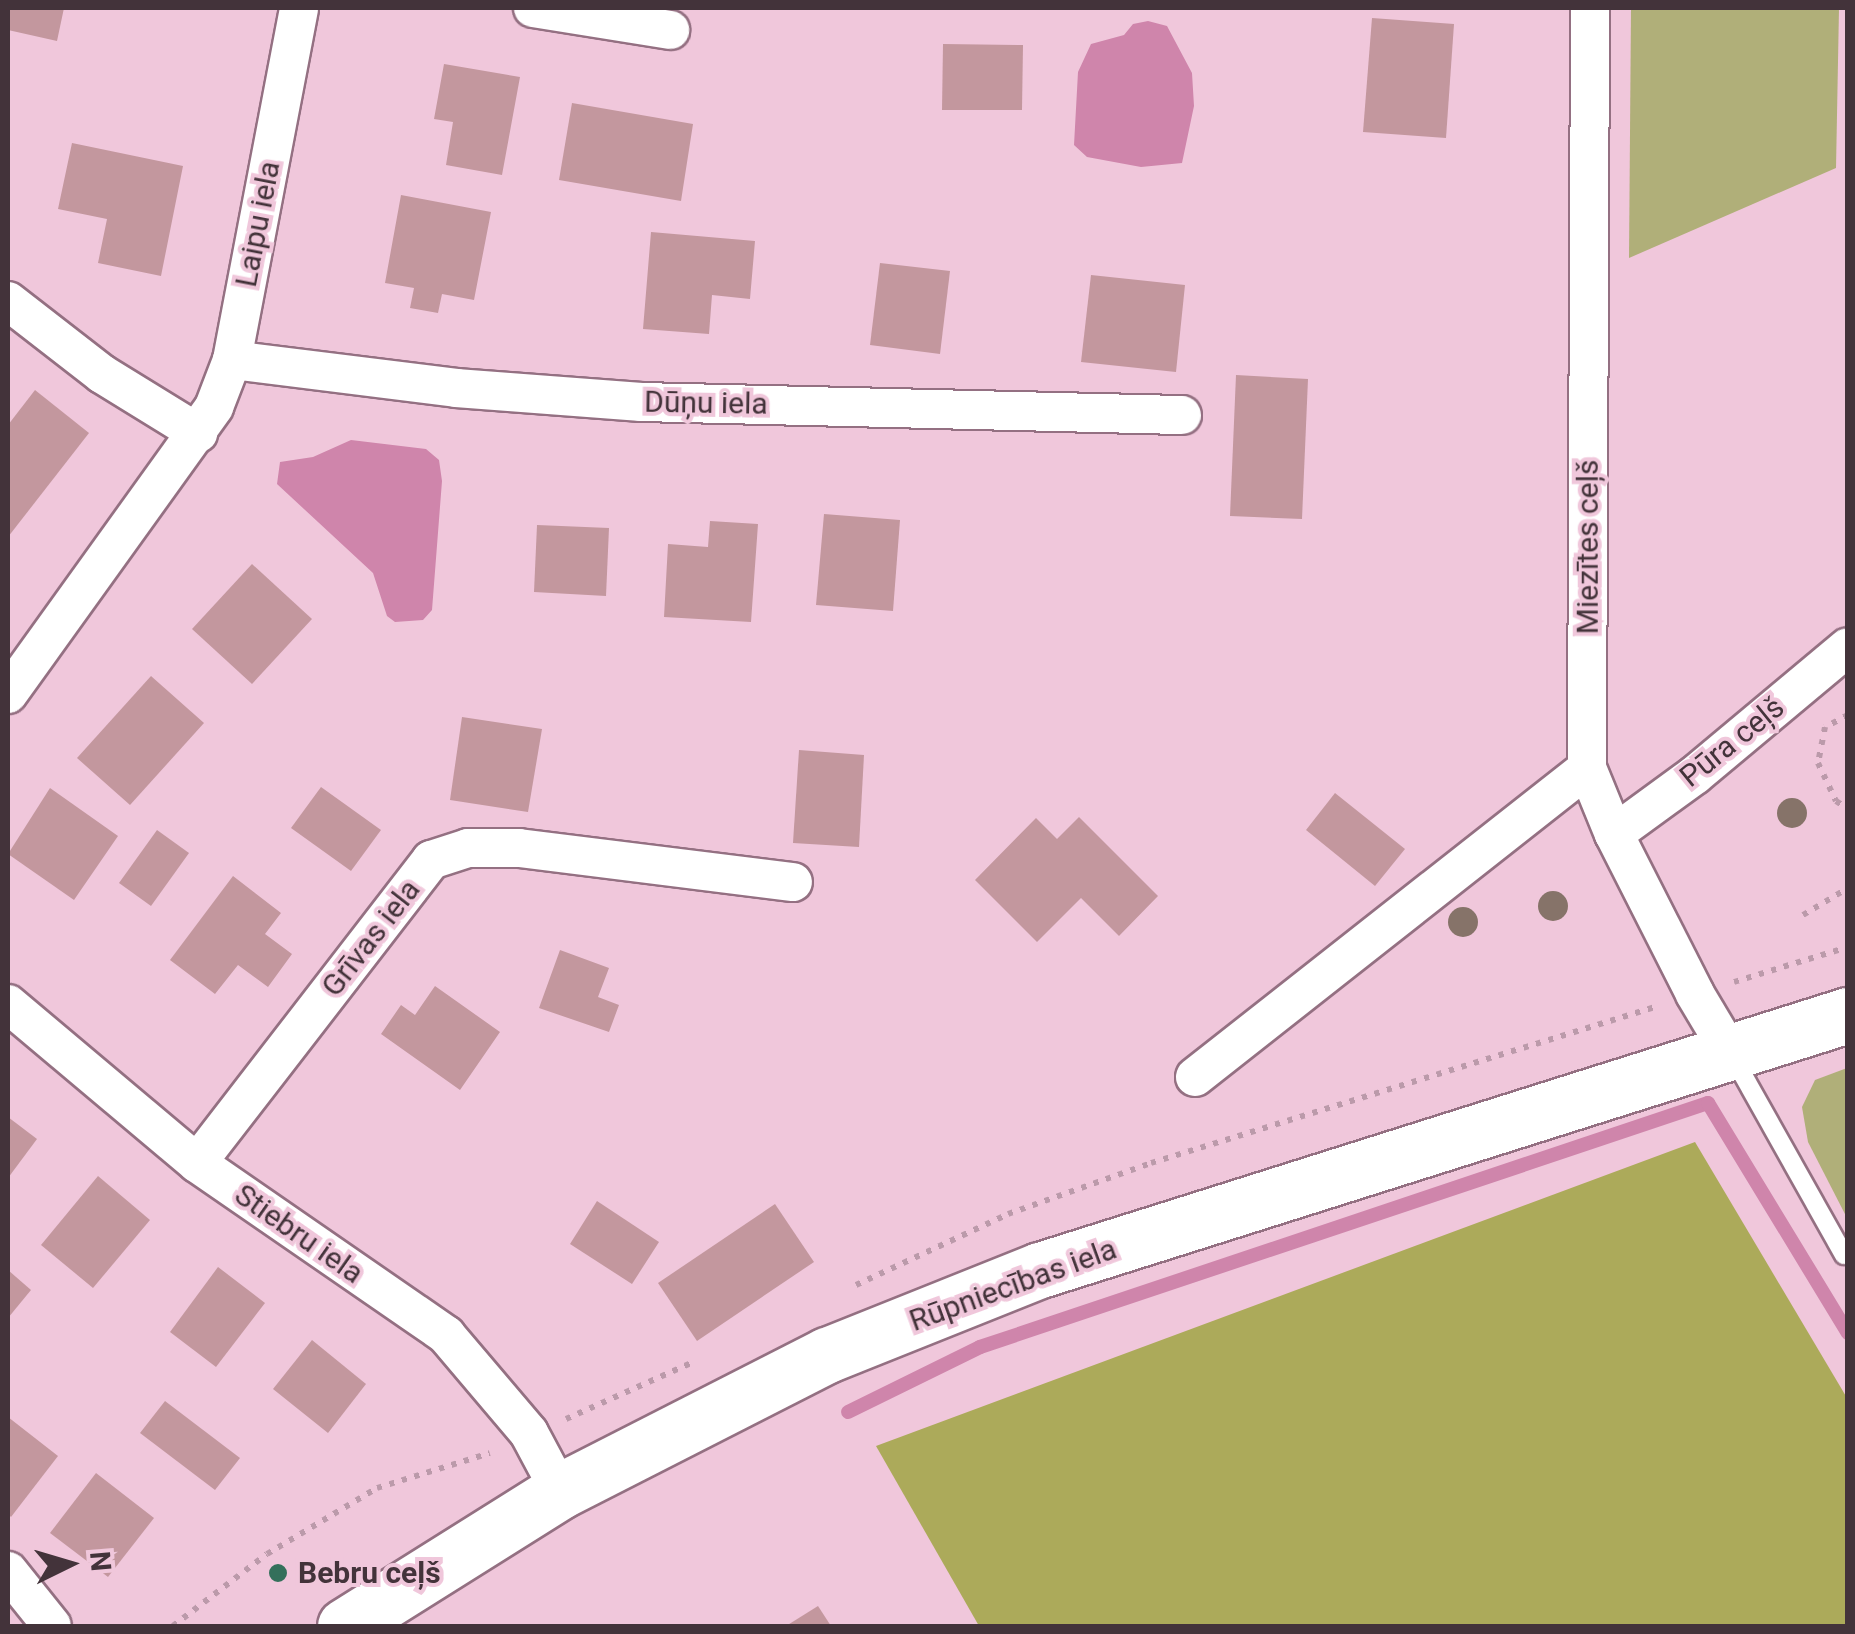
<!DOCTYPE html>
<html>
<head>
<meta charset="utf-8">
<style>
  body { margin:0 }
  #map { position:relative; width:1855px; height:1634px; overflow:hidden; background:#f0c7db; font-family:Roboto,sans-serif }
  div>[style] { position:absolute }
  .green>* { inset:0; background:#b0af79 }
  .forest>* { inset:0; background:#acaa5a }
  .water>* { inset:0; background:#cf85ab }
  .stream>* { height:14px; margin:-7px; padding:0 7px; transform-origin:7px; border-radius:7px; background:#cf85ab }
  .building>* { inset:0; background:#c3979e }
  .path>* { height:6px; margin-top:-3px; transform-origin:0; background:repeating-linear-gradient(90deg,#bb9aaa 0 5px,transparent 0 13px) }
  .roads { filter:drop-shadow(2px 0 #947082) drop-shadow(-2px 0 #947082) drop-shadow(0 2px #947082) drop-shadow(0 -2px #947082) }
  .service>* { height:18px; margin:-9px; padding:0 9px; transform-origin:9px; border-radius:9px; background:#fff }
  .minor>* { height:38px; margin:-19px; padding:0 19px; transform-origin:19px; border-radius:19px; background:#fff }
  .primary>* { height:55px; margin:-27.5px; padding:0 27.5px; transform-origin:27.5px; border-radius:27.5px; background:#fff }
  .trees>* { width:30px; height:30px; margin:-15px; border-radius:50%; background:#867369 }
  .dots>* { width:28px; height:28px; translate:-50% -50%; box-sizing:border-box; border:5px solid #f0c7db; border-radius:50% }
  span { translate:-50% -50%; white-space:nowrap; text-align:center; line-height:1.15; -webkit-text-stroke:8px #f0c7db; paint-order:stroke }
  .street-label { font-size:30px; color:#43333a }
  .poi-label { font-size:30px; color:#43333a; font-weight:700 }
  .left { translate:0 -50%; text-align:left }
  .frame { position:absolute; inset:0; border:10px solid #43333a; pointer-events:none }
  .north { position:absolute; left:20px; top:1514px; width:100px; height:100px; -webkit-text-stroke:8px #f0c7db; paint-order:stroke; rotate:85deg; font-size:28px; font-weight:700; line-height:40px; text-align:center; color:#43333a }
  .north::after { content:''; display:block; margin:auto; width:35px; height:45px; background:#43333a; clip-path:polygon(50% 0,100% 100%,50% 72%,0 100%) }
</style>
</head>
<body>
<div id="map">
  <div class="green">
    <i style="clip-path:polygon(1631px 8px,1839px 8px,1836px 168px,1629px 258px)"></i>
    <i style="clip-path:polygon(1847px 1068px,1848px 1068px,1847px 1218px,1808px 1142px,1802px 1107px,1815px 1080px)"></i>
  </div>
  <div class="forest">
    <i style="clip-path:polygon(1695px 1142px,1847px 1398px,1847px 1626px,979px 1626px,876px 1446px)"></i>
  </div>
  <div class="water">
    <i style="clip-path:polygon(1148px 21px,1167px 26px,1192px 73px,1194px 106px,1182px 163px,1141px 167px,1087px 157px,1074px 145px,1078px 72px,1091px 44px,1124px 35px,1133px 24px)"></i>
    <i style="clip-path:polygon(351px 440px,426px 449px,439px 460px,442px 481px,432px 610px,423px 620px,395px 622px,387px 616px,373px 573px,277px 484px,280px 462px,313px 457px)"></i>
  </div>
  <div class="stream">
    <i style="left:848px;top:1412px;width:147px;rotate:-26.2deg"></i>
    <i style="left:980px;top:1347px;width:768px;rotate:-18.53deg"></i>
    <i style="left:1708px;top:1103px;width:269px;rotate:58.7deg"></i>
  </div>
  <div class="building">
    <i style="clip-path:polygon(8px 8px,64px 8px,57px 41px,8px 30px)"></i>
    <i style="clip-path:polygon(1372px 18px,1454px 24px,1446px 138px,1363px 132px)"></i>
    <i style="clip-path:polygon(943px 44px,1023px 45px,1022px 110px,942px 110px)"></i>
    <i style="clip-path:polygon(444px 64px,520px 77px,502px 175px,446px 165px,453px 122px,434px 119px)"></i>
    <i style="clip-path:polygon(572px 103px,693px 124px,681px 201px,559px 180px)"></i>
    <i style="clip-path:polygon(72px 143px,183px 166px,161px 276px,98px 263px,107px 219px,58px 209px)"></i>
    <i style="clip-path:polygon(401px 195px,491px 212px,474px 300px,442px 294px,438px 313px,410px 308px,414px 288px,385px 283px)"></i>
    <i style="clip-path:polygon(651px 232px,755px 241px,750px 299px,712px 295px,709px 334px,643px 329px)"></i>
    <i style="clip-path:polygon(880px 263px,950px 271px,940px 354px,870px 345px)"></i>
    <i style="clip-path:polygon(1091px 275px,1185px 285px,1176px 372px,1081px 362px)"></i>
    <i style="clip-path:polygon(1236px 375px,1308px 379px,1302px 519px,1230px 516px)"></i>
    <i style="clip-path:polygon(35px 390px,89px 433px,8px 537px,8px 425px)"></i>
    <i style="clip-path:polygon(824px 514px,900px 520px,893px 611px,816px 605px)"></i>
    <i style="clip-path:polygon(710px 521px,758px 524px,751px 622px,664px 617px,668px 544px,708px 547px)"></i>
    <i style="clip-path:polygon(537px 525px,609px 528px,606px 596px,534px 592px)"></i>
    <i style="clip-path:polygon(252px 564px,312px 619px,252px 684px,192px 629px)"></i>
    <i style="clip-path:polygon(151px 676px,204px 723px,130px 805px,77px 758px)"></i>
    <i style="clip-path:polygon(462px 717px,542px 729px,528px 812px,450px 800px)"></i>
    <i style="clip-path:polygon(799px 750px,864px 755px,859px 847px,793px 843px)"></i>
    <i style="clip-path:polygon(321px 787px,381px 830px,351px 871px,291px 828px)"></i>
    <i style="clip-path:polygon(50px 788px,118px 836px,74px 900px,8px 854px)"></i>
    <i style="clip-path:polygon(1335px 793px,1405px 849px,1375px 886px,1306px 830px)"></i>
    <i style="clip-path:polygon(1079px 817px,1158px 896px,1119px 936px,1081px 898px,1037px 942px,975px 880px,1036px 818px,1057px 839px)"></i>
    <i style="clip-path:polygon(157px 830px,189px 853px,151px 906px,119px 883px)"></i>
    <i style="clip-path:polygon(233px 876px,281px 913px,265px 934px,292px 954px,268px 987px,238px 965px,215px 994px,170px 960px)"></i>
    <i style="clip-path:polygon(560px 950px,609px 968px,598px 997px,619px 1005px,609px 1032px,539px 1008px)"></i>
    <i style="clip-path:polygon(435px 986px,500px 1032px,460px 1090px,381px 1034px,401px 1005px,415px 1015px)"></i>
    <i style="clip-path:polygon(8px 1117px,37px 1139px,8px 1178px)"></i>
    <i style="clip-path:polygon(98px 1176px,150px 1220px,93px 1288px,41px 1245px)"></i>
    <i style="clip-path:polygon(597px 1201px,659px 1242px,632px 1284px,570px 1244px)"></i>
    <i style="clip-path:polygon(775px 1204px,814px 1262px,697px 1341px,658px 1283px)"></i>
    <i style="clip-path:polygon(218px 1267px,265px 1303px,216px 1367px,170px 1332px)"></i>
    <i style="clip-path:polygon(8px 1270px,31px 1290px,8px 1318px)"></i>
    <i style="clip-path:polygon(312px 1340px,366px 1384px,328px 1433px,273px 1389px)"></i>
    <i style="clip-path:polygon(165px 1401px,240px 1458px,215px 1490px,140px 1433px)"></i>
    <i style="clip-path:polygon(8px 1417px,58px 1456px,11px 1517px,8px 1514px)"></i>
    <i style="clip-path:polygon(96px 1473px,154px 1518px,108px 1577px,50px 1533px)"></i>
    <i style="clip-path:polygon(818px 1606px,831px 1626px,786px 1626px)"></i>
  </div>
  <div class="path">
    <i style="left:1848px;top:715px;width:26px;rotate:152deg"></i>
    <i style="left:1825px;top:727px;width:37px;rotate:101deg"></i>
    <i style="left:1818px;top:763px;width:42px;rotate:64.7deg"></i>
    <i style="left:1836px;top:801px;width:14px;rotate:34deg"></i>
    <i style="left:1803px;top:915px;width:52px;rotate:-31deg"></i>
    <i style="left:1734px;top:982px;width:119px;rotate:-17.1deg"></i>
    <i style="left:856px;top:1285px;width:168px;rotate:-25deg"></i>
    <i style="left:1008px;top:1214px;width:152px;rotate:-19.6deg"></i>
    <i style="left:1151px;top:1163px;width:528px;rotate:-17.2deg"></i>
    <i style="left:566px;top:1419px;width:137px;rotate:-24.1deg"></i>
    <i style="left:173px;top:1626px;width:118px;rotate:-37.5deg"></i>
    <i style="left:267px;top:1554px;width:128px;rotate:-31deg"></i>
    <i style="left:377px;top:1488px;width:118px;rotate:-17.2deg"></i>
  </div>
  <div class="roads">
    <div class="service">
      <i style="left:1734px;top:1059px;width:225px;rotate:60.7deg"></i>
    </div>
    <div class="minor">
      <i style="left:533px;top:8px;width:139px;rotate:9.1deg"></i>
      <i style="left:1590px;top:8px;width:760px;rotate:90.23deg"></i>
      <i style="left:1587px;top:768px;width:71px;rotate:67.8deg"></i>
      <i style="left:1614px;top:834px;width:179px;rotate:63.1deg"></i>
      <i style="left:1695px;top:994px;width:66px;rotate:59.2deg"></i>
      <i style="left:8px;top:301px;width:119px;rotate:37.8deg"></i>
      <i style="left:102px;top:374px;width:113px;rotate:31.6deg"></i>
      <i style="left:232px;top:360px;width:226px;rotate:7.1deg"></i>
      <i style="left:456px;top:388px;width:186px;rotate:4.3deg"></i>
      <i style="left:641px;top:402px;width:541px;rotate:1.38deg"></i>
      <i style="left:8px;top:694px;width:353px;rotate:-54.3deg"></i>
      <i style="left:214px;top:407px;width:50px;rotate:-69deg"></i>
      <i style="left:232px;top:360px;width:358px;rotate:-79.2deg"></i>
      <i style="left:1614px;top:834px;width:100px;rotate:-36.1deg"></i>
      <i style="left:1695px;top:775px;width:199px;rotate:-39.9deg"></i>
      <i style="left:8px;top:1004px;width:247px;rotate:40.1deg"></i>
      <i style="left:197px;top:1163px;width:303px;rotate:34.6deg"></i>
      <i style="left:446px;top:1335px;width:128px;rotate:49.7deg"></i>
      <i style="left:529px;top:1433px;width:66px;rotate:61.9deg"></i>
      <i style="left:1195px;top:1077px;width:499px;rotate:-38.2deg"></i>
      <i style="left:197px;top:1163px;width:383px;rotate:-52.3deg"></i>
      <i style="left:431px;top:860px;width:39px;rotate:-18deg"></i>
      <i style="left:468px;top:848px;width:51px"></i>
      <i style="left:519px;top:848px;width:276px;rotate:7.1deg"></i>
      <i style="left:8px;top:1571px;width:70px;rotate:51.3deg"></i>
    </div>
    <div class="primary">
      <i style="left:345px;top:1626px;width:254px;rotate:-32.1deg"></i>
      <i style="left:560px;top:1491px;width:300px;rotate:-27deg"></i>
      <i style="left:827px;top:1355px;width:229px;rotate:-21.8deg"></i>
      <i style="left:1040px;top:1270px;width:847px;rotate:-17.52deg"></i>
    </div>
  </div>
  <div class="trees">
    <i style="left:1792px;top:813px"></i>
    <i style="left:1553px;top:906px"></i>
    <i style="left:1463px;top:922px"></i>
  </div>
  <div class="dots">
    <i style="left:278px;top:1573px;background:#34705b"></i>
  </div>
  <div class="street-label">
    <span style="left:258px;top:224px;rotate:-79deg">Laipu iela</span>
    <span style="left:706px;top:403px;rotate:1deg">Dūņu iela</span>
    <span style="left:1588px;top:547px;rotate:-90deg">Miezītes ceļš</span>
    <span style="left:1732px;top:742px;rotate:-39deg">Pūra ceļš</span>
    <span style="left:371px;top:938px;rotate:-52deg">Grīvas iela</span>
    <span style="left:299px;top:1234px;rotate:35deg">Stiebru iela</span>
    <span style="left:1013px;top:1285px;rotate:-20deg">Rūpniecības iela</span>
  </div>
  <div class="poi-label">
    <span class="left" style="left:298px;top:1573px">Bebru ceļš</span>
  </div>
  <div class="frame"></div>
  <div class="north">N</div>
</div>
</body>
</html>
